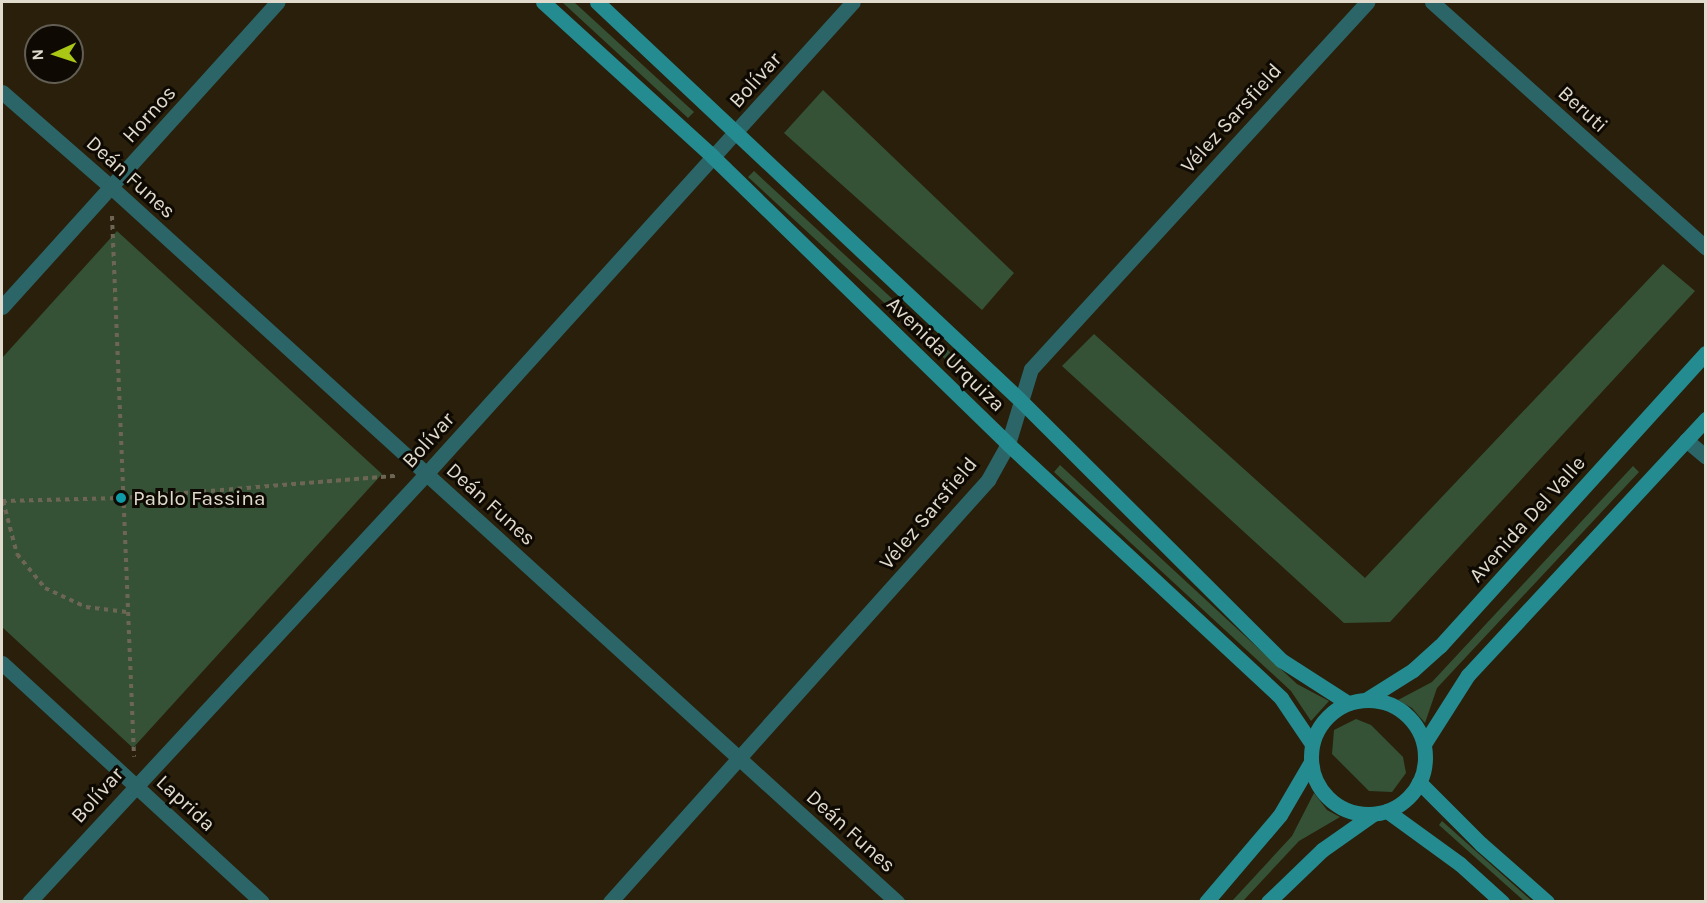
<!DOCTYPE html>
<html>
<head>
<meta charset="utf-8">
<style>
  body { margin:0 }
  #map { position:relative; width:1707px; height:903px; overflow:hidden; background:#291f0b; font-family:Karla,sans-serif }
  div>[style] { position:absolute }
  .green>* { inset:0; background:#355236 }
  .path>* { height:4px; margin-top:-2px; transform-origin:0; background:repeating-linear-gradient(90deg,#6e6654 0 4.5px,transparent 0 9px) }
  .minor>* { height:15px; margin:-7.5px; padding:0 7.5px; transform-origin:7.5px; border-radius:7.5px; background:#2c6568 }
  .secondary>* { height:15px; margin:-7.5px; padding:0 7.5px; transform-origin:7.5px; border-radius:7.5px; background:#248b91 }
  .secondary>.ring { margin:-7.5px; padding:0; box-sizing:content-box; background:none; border:15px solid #248b91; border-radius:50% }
  .dots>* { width:16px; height:16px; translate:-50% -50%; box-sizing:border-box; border:3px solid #0e0a03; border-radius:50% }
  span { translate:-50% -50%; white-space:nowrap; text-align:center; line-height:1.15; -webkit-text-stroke:6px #0e0a03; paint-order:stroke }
  .street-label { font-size:21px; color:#e1dbce }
  .poi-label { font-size:21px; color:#e1dbce }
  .left { translate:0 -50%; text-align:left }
  .frame { position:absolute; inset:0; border:3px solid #e1dbce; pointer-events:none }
  .north { position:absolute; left:24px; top:24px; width:60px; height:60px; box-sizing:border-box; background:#0e0a03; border:2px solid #625e54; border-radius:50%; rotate:267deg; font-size:16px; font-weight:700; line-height:24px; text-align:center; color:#e1dbce }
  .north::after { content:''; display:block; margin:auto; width:21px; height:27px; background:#abc716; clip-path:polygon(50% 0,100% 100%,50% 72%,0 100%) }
</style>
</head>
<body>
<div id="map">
  <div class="green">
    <i style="clip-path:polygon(562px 2px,574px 2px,694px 112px,688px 118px)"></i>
    <i style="clip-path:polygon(823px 90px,1014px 273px,982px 310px,784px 133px)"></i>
    <i style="clip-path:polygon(754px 171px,991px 390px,985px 396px,748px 177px)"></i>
    <i style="clip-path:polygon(117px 231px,382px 474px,133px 748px,2px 627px,2px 358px)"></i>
    <i style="clip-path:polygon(1663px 264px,1695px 291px,1390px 622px,1344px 623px,1062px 366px,1094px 334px,1365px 578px)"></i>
    <i style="clip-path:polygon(1060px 465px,1297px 684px,1329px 701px,1311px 721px,1291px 691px,1054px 472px)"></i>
    <i style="clip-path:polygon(1633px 466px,1639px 472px,1437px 688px,1425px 723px,1412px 708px,1398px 700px,1432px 682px)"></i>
    <i style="clip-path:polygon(1356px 719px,1371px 725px,1403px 757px,1406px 773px,1392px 792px,1369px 791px,1332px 754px,1334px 730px)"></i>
    <i style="clip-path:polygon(1314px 793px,1327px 810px,1340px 817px,1299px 841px,1243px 901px,1232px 901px,1292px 836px)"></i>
    <i style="clip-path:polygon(1442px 821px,1532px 901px,1524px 901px,1439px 825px)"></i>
  </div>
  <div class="path">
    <i style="left:112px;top:216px;width:541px;rotate:87.67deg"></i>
    <i style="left:2px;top:501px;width:119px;rotate:-1.4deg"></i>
    <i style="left:121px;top:498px;width:276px;rotate:-4.6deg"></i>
    <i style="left:3px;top:501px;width:55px;rotate:75.2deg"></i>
    <i style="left:17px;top:554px;width:44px;rotate:50.5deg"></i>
    <i style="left:45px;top:588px;width:45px;rotate:24.9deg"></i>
    <i style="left:86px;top:607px;width:41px;rotate:7deg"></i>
  </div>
  <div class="minor">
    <i style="left:1432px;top:2px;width:368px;rotate:41.9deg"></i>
    <i style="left:2px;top:92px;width:145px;rotate:41.1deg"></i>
    <i style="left:111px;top:187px;width:1063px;rotate:42.29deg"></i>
    <i style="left:2px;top:307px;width:411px;rotate:-47.9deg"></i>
    <i style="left:1686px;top:440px;width:26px;rotate:40deg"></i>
    <i style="left:2px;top:663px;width:353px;rotate:42.6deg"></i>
    <i style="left:29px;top:902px;width:584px;rotate:-47.15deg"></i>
    <i style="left:426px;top:474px;width:636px;rotate:-47.87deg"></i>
    <i style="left:610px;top:902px;width:567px;rotate:-48.15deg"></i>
    <i style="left:988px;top:480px;width:41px;rotate:-60.9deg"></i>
    <i style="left:1008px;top:444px;width:78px;rotate:-73deg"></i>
    <i style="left:1031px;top:369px;width:498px;rotate:-47.5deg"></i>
  </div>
  <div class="secondary">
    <i style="left:543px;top:2px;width:229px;rotate:42.3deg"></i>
    <i style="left:712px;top:156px;width:413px;rotate:44.2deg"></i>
    <i style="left:1008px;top:444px;width:373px;rotate:42.9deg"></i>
    <i style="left:1281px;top:698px;width:55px;rotate:56deg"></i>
    <i style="left:597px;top:2px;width:579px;rotate:43.25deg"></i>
    <i style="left:1019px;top:399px;width:370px;rotate:44.9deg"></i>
    <i style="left:1281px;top:660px;width:80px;rotate:32.7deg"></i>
    <i style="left:1367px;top:699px;width:54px;rotate:-32.2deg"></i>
    <i style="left:1413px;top:670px;width:36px;rotate:-42deg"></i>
    <i style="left:1440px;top:646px;width:396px;rotate:-47.8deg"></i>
    <i class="ring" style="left:1311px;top:700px;width:99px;height:99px"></i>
    <i style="left:1424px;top:744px;width:82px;rotate:-57.5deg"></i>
    <i style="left:1468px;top:675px;width:350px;rotate:-47.1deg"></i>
    <i style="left:1419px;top:782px;width:88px;rotate:45deg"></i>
    <i style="left:1481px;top:844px;width:88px;rotate:41.3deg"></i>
    <i style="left:1387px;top:811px;width:90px;rotate:36deg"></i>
    <i style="left:1460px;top:864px;width:57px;rotate:42.1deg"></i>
    <i style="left:1206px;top:902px;width:114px;rotate:-49.6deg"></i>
    <i style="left:1280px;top:815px;width:61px;rotate:-59.7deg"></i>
    <i style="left:1268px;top:902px;width:75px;rotate:-43.9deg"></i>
    <i style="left:1322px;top:850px;width:62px;rotate:-35.2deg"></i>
  </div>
  <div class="dots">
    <i style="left:121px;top:498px;background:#0f9aa8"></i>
  </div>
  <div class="street-label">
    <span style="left:755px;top:80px;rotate:-48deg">Bolívar</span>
    <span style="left:1583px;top:109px;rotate:42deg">Beruti</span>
    <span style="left:149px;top:114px;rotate:-48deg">Hornos</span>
    <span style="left:1231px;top:118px;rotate:-48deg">Vélez Sarsfield</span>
    <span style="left:131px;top:177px;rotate:42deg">Deán Funes</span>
    <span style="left:946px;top:354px;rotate:44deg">Avenida Urquiza</span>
    <span style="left:428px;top:440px;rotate:-48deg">Bolívar</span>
    <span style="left:491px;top:504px;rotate:42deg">Deán Funes</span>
    <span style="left:928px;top:513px;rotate:-50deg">Vélez Sarsfield</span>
    <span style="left:1527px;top:519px;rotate:-48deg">Avenida Del Valle</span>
    <span style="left:97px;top:795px;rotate:-48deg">Bolívar</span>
    <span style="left:186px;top:803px;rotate:43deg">Laprida</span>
    <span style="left:851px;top:831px;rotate:42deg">Deán Funes</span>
  </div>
  <div class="poi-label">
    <span class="left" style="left:133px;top:498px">Pablo Fassina</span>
  </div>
  <div class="frame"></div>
  <div class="north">N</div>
</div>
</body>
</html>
